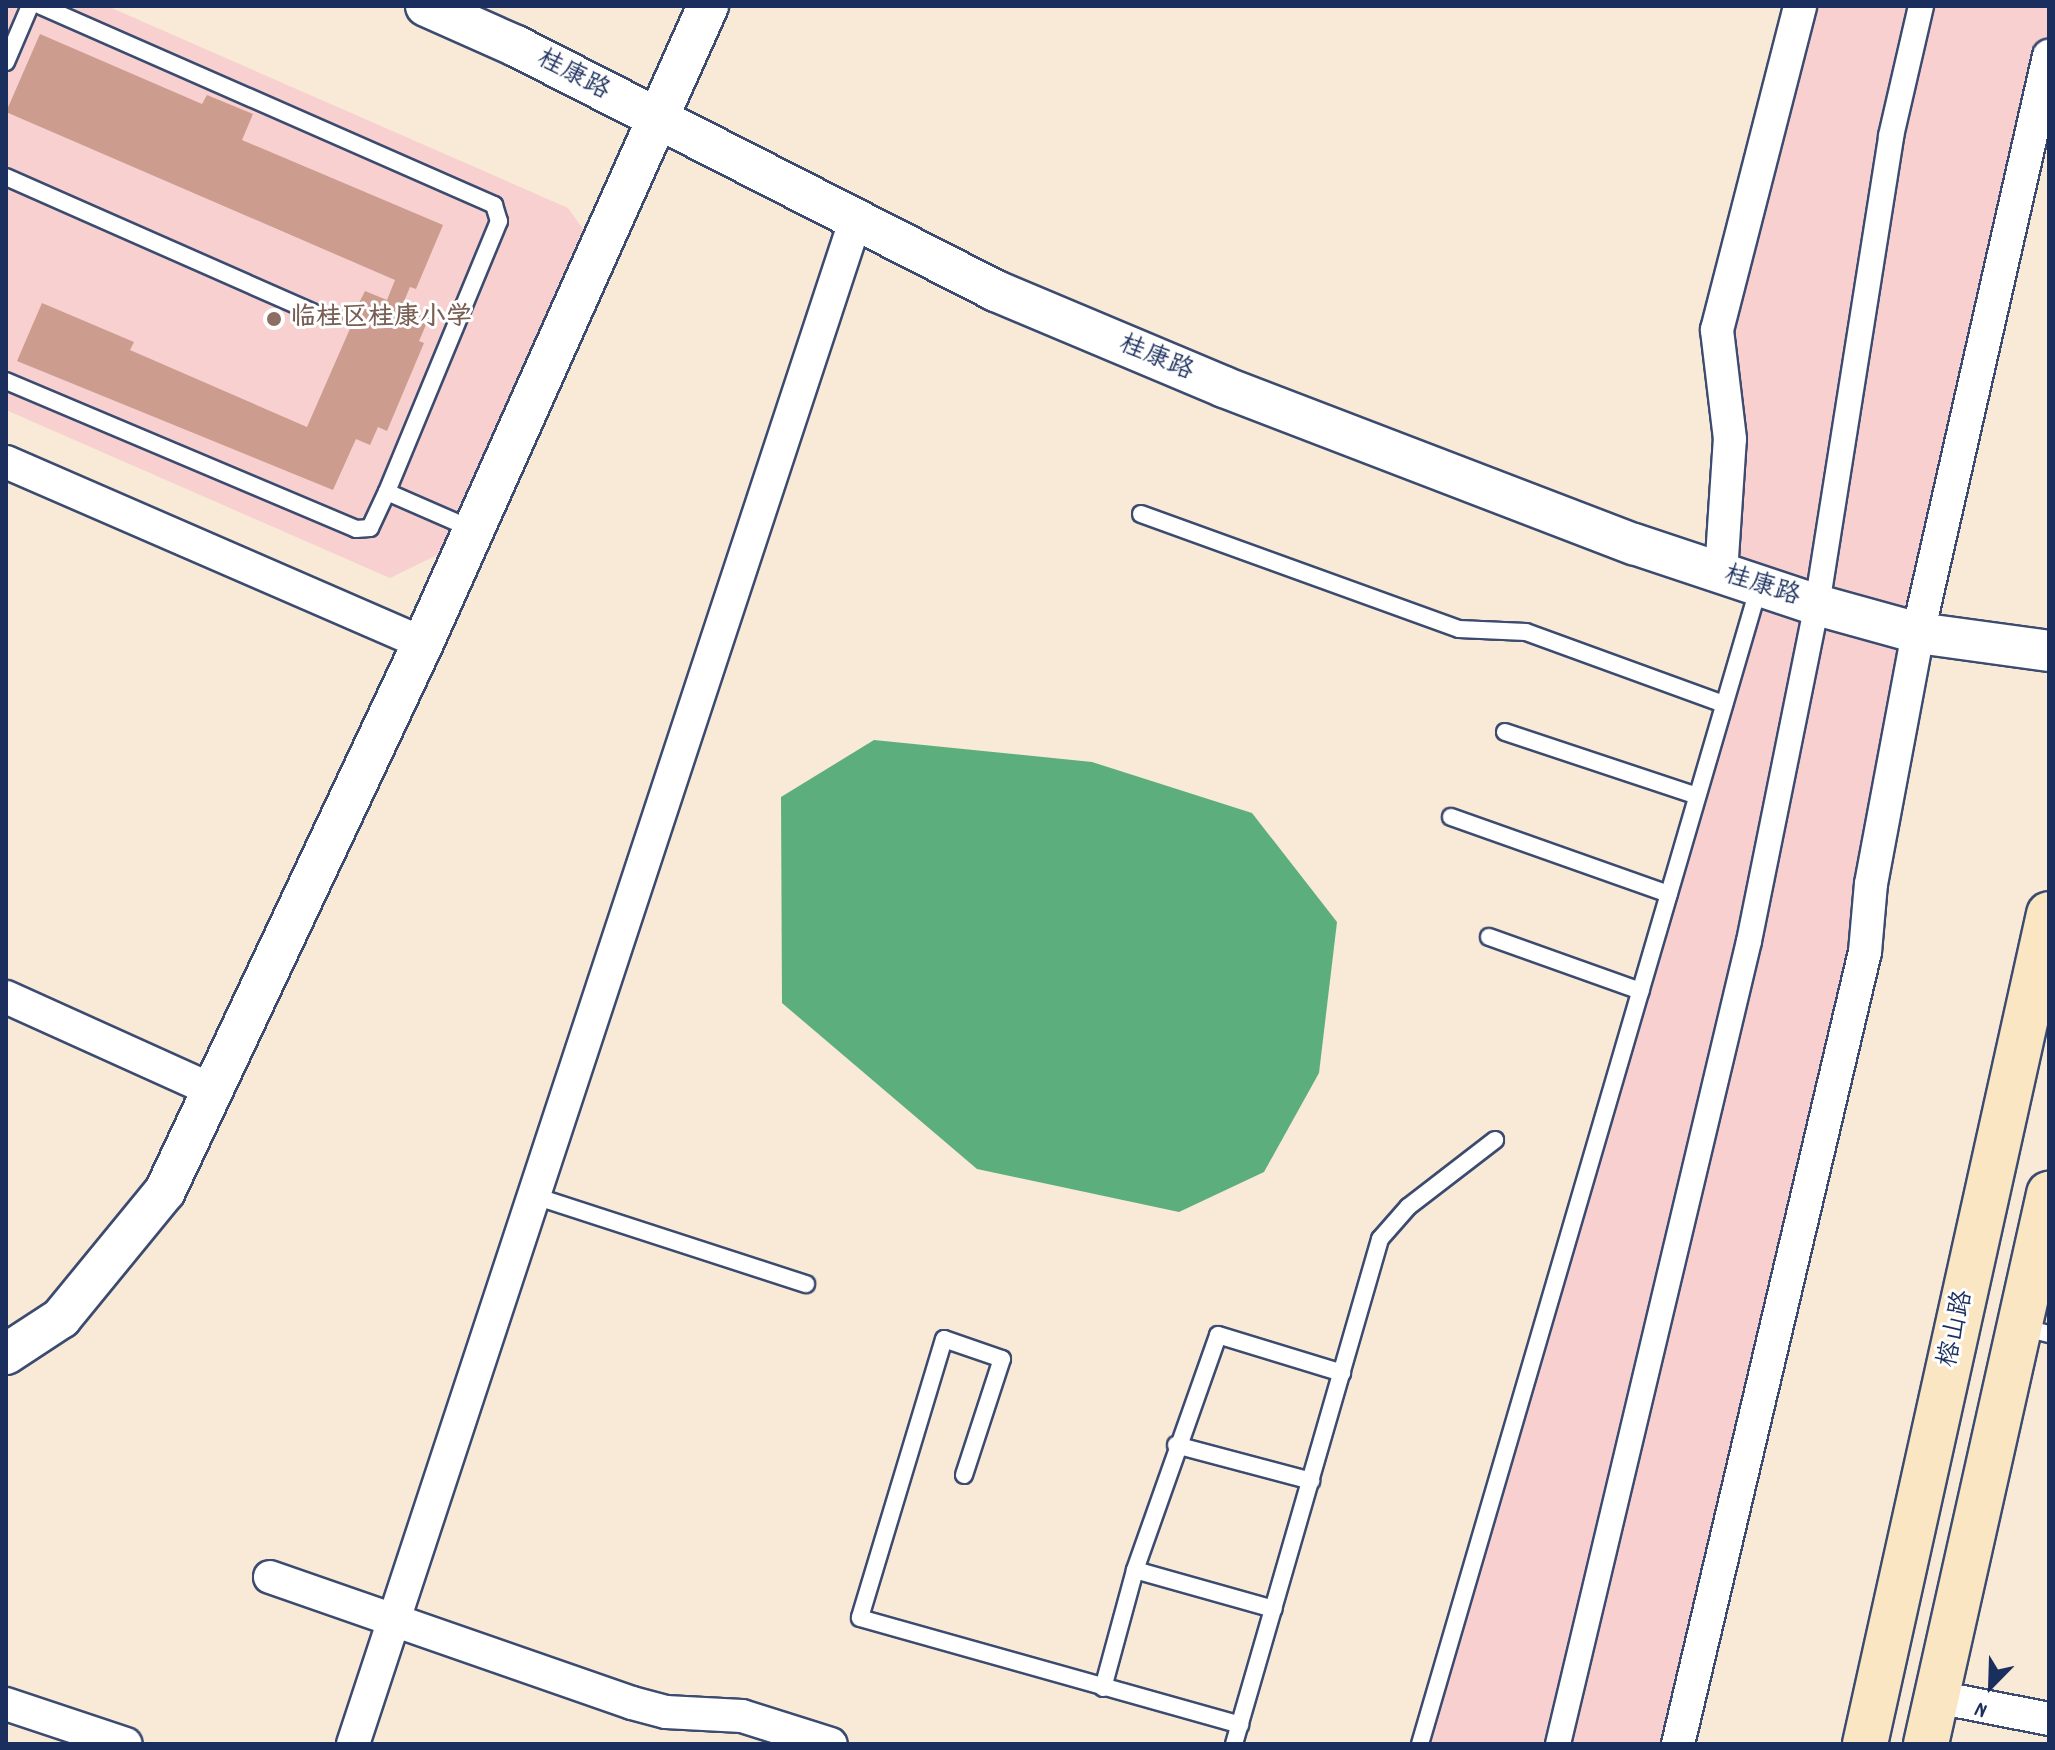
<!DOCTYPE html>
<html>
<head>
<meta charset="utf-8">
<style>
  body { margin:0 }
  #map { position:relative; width:2055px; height:1750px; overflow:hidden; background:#f9e9d7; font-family:Dekko,"LXGW WenKai TC",sans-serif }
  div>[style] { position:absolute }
  .built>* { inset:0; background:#f7d0cf }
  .forest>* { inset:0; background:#5caf7c }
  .building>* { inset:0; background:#cc9d8f }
  .roads { filter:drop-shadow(2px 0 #3c4b70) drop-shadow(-2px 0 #3c4b70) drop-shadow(0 2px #3c4b70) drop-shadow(0 -2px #3c4b70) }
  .service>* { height:16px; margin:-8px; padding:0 8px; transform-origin:8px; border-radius:8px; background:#fff }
  .pedestrian>* { height:24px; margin:-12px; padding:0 12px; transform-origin:12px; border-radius:12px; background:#fff }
  .minor>* { height:32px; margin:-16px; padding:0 16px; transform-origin:16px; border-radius:16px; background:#fff }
  .tertiary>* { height:40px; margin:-20px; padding:0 20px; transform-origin:20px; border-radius:20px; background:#fff }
  .secondary>* { height:44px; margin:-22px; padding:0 22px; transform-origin:22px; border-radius:22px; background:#fbe6c4 }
  .dots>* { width:22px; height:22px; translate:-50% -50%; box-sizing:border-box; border:4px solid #fff; border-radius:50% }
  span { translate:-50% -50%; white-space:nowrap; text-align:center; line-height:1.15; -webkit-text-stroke:6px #fff; paint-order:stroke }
  .street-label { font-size:26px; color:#1b2f5e }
  .education-label { font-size:26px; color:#785e54; font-weight:700 }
  .left { translate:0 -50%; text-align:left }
  .frame { position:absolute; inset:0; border:8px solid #1b2f5e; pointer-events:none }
  .north { position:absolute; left:1951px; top:1646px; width:80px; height:80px; -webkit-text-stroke:6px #fff; paint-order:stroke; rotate:203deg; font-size:22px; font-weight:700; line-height:32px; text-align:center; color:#1b2f5e }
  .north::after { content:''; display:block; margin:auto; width:28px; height:36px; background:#1b2f5e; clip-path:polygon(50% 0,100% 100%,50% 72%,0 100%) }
</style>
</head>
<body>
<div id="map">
  <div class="built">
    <i style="clip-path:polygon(6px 6px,107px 6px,568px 208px,583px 229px,439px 554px,390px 578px,6px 410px)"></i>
    <i style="clip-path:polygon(1800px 6px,2049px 6px,2049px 56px,1678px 1744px,1420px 1744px,1759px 587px,1721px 573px,1717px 366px)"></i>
  </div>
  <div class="forest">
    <i style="clip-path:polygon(874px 740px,1092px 762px,1252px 813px,1337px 922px,1319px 1073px,1264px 1172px,1179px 1212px,977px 1169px,782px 1003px,781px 797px)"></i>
  </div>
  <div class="building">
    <i style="clip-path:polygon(40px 34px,202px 104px,207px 95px,253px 114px,242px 140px,443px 225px,416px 289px,410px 287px,402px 306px,429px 318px,419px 341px,424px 343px,387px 431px,378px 427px,370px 445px,356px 439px,333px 490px,17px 361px,42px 303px,134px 342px,130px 350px,307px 427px,352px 324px,341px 320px,349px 303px,357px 307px,365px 291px,387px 300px,395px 280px,6px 112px)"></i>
  </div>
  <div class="roads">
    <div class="service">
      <i style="left:41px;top:6px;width:495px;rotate:23.7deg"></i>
      <i style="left:494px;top:205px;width:17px;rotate:73deg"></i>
      <i style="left:499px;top:221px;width:293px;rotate:112.5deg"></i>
      <i style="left:387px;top:492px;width:95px;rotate:23.6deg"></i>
      <i style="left:6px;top:62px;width:61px;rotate:-66.8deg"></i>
      <i style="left:6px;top:177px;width:339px;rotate:23.8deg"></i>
      <i style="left:6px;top:381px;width:380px;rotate:22.9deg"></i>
      <i style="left:356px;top:529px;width:14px;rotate:-4deg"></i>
      <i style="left:370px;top:528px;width:40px;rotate:-65deg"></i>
      <i style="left:1141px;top:514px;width:338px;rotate:19.9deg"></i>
      <i style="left:1459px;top:629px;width:67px;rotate:2.6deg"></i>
      <i style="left:1526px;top:632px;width:211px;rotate:20deg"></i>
      <i style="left:1505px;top:732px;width:202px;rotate:18.4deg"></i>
      <i style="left:1451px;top:817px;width:231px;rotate:19.5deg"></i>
      <i style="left:1489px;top:937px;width:161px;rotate:19.6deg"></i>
      <i style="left:535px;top:1196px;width:285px;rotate:18deg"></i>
      <i style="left:2021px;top:1327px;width:29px;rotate:14deg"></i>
      <i style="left:1176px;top:1445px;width:140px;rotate:14.9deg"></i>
      <i style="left:964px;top:1475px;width:122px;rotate:-71.9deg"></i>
      <i style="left:1002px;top:1359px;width:61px;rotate:-161deg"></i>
      <i style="left:944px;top:1339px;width:291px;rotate:106.8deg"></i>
      <i style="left:860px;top:1618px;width:395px;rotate:15.7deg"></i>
      <i style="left:1135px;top:1570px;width:144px;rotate:15.7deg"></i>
      <i style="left:1103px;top:1688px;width:122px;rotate:-74.8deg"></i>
      <i style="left:1135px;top:1570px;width:249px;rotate:-70.5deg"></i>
      <i style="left:1218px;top:1335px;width:130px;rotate:17deg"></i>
      <i style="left:1234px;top:1744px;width:526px;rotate:-73.87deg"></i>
      <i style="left:1380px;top:1239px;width:43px;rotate:-48.8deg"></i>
      <i style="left:1408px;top:1207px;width:110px;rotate:-37.6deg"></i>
      <i style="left:1420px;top:1744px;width:1207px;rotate:-73.68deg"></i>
    </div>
    <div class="pedestrian">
      <i style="left:1558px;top:1744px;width:825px;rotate:-76.62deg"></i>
      <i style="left:1749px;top:941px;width:343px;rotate:-78.6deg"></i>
      <i style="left:1817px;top:605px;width:475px;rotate:-81deg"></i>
      <i style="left:1891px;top:136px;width:133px;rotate:-77deg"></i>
    </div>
    <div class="minor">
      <i style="left:6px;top:462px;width:455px;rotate:23.5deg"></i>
      <i style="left:1721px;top:573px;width:134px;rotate:-86.2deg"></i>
      <i style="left:1730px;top:439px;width:110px;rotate:-96.8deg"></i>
      <i style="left:1717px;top:330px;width:334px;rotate:-75.6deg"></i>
      <i style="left:6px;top:997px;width:226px;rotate:24.3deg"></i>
      <i style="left:270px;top:1577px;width:383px;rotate:19.2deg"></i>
      <i style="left:632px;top:1703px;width:35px;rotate:15deg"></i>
      <i style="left:666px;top:1712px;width:76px;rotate:3deg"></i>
      <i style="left:742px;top:1716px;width:93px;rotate:17.5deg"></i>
      <i style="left:1937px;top:1697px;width:114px;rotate:11.1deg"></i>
      <i style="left:6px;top:1704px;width:126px;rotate:18.4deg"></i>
      <i style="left:353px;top:1744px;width:1606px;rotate:-71.75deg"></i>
      <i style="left:1678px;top:1744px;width:814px;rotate:-76.72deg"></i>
      <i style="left:1865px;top:952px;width:68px;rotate:-85deg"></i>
      <i style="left:1871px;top:884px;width:255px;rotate:-79.4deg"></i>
      <i style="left:1918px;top:633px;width:592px;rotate:-77.21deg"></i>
    </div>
    <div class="tertiary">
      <i style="left:426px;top:6px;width:98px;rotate:24deg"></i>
      <i style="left:516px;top:46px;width:539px;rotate:27.04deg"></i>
      <i style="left:996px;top:291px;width:247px;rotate:22.8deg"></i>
      <i style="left:1224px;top:387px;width:439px;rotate:21deg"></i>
      <i style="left:1634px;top:544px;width:193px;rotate:18.4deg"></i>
      <i style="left:1817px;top:605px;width:105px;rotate:15.5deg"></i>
      <i style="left:1918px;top:633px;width:132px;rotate:7.8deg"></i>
      <i style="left:6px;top:1354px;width:66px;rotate:-33.2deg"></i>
      <i style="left:61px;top:1318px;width:164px;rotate:-50.7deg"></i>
      <i style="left:165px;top:1191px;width:606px;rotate:-64.79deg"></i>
      <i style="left:423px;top:643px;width:698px;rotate:-65.9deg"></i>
    </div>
    <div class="secondary">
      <i style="left:1865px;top:1744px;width:850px;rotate:-77.5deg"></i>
      <i style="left:1926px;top:1744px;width:564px;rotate:-77.39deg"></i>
    </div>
  </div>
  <div class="dots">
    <i style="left:274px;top:319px;background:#8d6e63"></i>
  </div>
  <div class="street-label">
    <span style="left:573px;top:76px;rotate:28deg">桂康路</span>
    <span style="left:1156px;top:359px;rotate:23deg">桂康路</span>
    <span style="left:1762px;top:587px;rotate:18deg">桂康路</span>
    <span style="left:1957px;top:1329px;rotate:-77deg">榕山路</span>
  </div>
  <div class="education-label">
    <span class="left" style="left:290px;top:319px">临桂区桂康小学</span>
  </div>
  <div class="frame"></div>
  <div class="north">N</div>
</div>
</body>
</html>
